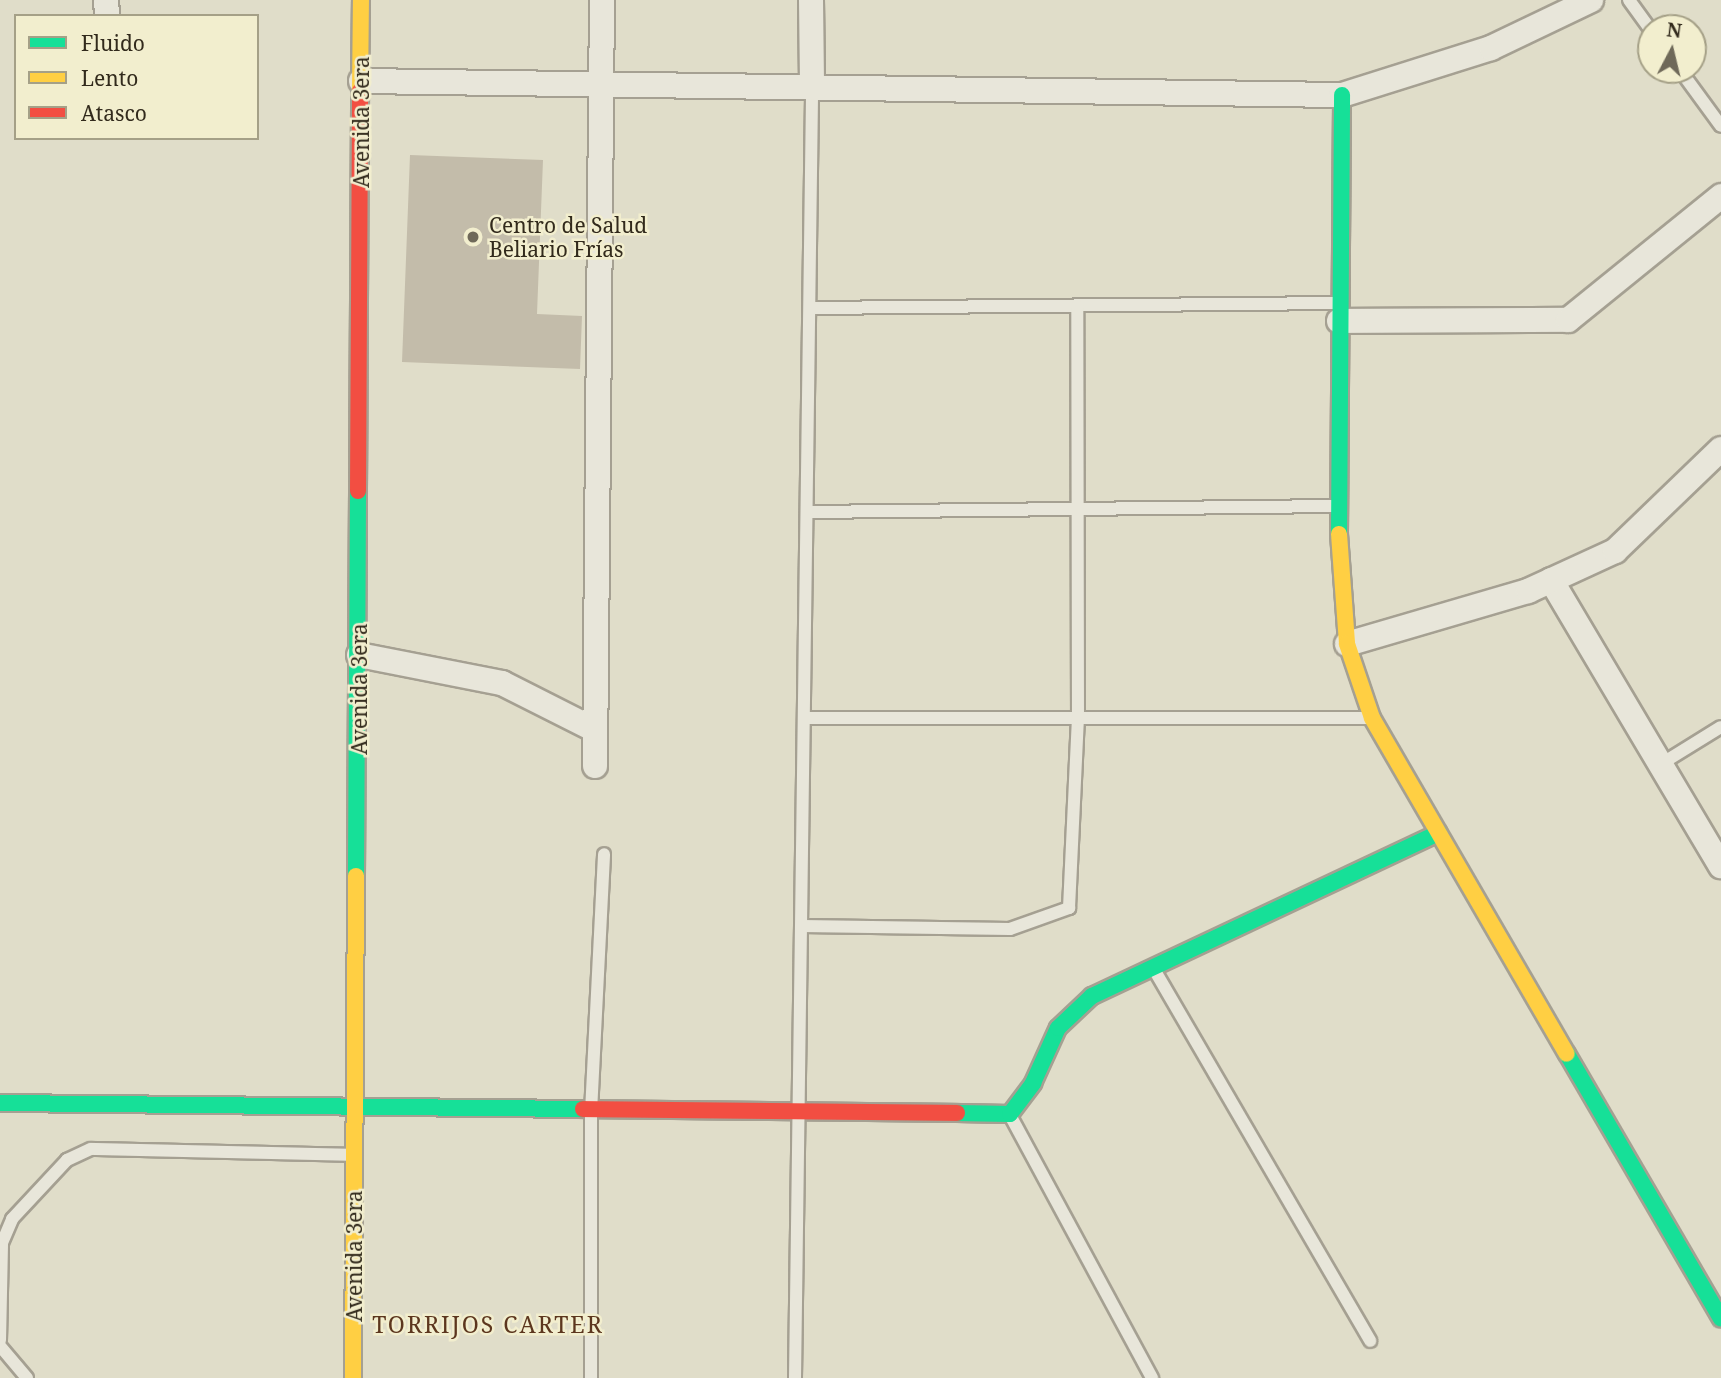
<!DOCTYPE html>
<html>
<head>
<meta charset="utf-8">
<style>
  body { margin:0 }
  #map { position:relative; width:1721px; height:1378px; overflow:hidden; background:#e0ddc9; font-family:"Noto Serif",serif }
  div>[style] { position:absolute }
  .building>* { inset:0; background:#c3bcaa }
  .roads { filter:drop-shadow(2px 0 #a5a092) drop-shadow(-2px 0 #a5a092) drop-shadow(0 2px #a5a092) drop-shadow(0 -2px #a5a092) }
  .lane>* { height:12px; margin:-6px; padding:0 6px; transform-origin:6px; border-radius:6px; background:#e8e6da }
  .street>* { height:24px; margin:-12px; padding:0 12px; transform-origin:12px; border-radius:12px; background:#e8e6da }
  .fast>* { height:16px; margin:-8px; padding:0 8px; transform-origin:8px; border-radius:8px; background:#16e098 }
  .slow>* { height:16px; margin:-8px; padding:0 8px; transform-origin:8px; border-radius:8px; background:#ffcf43 }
  .jam>* { height:16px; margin:-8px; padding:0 8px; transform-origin:8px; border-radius:8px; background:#f24e42 }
  .dots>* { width:19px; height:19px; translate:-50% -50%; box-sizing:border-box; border:4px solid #f2eece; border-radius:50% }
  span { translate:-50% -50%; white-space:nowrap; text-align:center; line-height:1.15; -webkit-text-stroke:5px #f2eece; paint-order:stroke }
  .street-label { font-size:21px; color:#322a1c }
  .poi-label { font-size:21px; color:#322a1c }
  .left { translate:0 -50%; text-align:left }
  .neighbourhood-label { font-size:23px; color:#5c361e; letter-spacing:2px }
  .legend { position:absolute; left:14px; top:14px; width:245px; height:126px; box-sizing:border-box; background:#f2eece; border:2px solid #a5a087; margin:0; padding:9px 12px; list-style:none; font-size:21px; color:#322a1c }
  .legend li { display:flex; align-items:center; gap:14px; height:35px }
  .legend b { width:35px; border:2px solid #a5a087 }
  .north { position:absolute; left:1637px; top:14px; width:70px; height:70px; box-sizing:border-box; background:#f2eece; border:2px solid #a5a087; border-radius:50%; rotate:7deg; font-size:19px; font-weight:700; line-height:28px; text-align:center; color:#322a1c }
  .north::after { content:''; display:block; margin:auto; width:24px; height:32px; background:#6f6959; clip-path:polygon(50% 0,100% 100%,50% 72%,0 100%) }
</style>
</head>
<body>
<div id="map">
  <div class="building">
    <i style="clip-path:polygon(410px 155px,543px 160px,537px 314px,582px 316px,580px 369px,402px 362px)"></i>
  </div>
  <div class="roads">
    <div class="lane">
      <i style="left:1629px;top:0;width:37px;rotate:54deg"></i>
      <i style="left:1680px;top:70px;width:69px;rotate:53.8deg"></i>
      <i style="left:810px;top:308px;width:526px;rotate:-0.54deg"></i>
      <i style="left:808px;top:512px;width:529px;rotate:-0.65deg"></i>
      <i style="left:807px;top:718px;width:561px"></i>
      <i style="left:1661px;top:764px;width:70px;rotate:-31.7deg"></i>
      <i style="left:802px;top:926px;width:208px;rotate:0.8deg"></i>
      <i style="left:1010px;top:929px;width:63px;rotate:-19.6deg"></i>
      <i style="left:1069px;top:908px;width:193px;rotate:-87.3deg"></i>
      <i style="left:1078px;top:715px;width:409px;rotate:-90.1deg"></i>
      <i style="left:1155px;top:971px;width:428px;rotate:59.8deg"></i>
      <i style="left:1011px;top:1117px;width:297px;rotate:61.6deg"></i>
      <i style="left:0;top:1340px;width:97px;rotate:-88.8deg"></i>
      <i style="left:2px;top:1243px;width:26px;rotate:-67deg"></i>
      <i style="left:12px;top:1219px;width:81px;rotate:-47deg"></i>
      <i style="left:67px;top:1160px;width:26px;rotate:-25deg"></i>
      <i style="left:91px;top:1149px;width:262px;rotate:1.3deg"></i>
      <i style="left:0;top:1346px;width:42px;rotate:49.8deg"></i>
      <i style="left:591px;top:1378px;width:266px;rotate:-90deg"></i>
      <i style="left:591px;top:1112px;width:258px;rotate:-87.1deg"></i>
      <i style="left:795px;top:1378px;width:1290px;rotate:-89.24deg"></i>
    </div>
    <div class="street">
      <i style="left:106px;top:0;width:16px;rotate:86deg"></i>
      <i style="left:811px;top:0;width:88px;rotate:89.3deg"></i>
      <i style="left:361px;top:81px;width:981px;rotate:0.82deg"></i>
      <i style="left:1342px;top:95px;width:156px;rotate:-17.5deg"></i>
      <i style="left:1491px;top:48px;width:111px;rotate:-25.6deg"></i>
      <i style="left:1339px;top:321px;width:229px;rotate:-0.3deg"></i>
      <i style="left:1568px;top:320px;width:197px;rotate:-39deg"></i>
      <i style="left:1551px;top:580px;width:333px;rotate:59.3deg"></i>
      <i style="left:1347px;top:644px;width:189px;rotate:-16.3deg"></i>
      <i style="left:1528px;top:591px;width:96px;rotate:-24.7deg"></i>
      <i style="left:1615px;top:551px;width:147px;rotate:-43.9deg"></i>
      <i style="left:359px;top:655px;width:146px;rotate:11.1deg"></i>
      <i style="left:502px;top:683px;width:104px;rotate:26.8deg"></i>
      <i style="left:595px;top:766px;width:766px;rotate:-89.48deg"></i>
    </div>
    <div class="fast">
      <i style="left:1339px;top:534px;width:439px;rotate:-89.6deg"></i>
      <i style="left:356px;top:876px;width:385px;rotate:-89.7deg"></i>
      <i style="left:1567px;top:1054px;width:306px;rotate:59.8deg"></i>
      <i style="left:0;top:1103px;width:583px;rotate:0.59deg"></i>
      <i style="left:957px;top:1113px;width:53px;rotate:1.1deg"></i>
      <i style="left:1010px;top:1114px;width:39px;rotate:-53deg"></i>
      <i style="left:1033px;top:1083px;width:60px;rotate:-65.6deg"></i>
      <i style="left:1058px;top:1028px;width:47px;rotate:-43.3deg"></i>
      <i style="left:1092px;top:996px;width:383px;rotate:-25.2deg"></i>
    </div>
    <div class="slow">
      <i style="left:360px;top:91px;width:91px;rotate:-89.4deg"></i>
      <i style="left:1339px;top:534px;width:110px;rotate:85.8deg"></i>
      <i style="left:1347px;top:644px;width:78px;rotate:71.3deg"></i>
      <i style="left:1372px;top:718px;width:388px;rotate:59.9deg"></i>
      <i style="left:353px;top:1378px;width:502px;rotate:-89.66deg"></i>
    </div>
    <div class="jam">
      <i style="left:358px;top:491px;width:400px;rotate:-89.7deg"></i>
      <i style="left:583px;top:1109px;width:374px;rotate:0.6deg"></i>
    </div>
  </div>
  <div class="dots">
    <i style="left:473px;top:237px;background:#6f6959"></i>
  </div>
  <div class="street-label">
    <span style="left:361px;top:122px;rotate:-90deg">Avenida 3era</span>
    <span style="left:359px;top:689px;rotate:-90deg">Avenida 3era</span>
    <span style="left:354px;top:1256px;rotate:-90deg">Avenida 3era</span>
  </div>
  <div class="poi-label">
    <span class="left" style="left:489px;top:237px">Centro de Salud<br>Beliario Frías</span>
  </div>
  <div class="neighbourhood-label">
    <span style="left:488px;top:1324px">TORRIJOS CARTER</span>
  </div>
  <ul class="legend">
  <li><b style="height:9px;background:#16e098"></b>Fluido</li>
  <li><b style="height:9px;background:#ffcf43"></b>Lento</li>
  <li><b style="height:9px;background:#f24e42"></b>Atasco</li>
  </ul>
  <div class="north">N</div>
</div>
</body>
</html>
